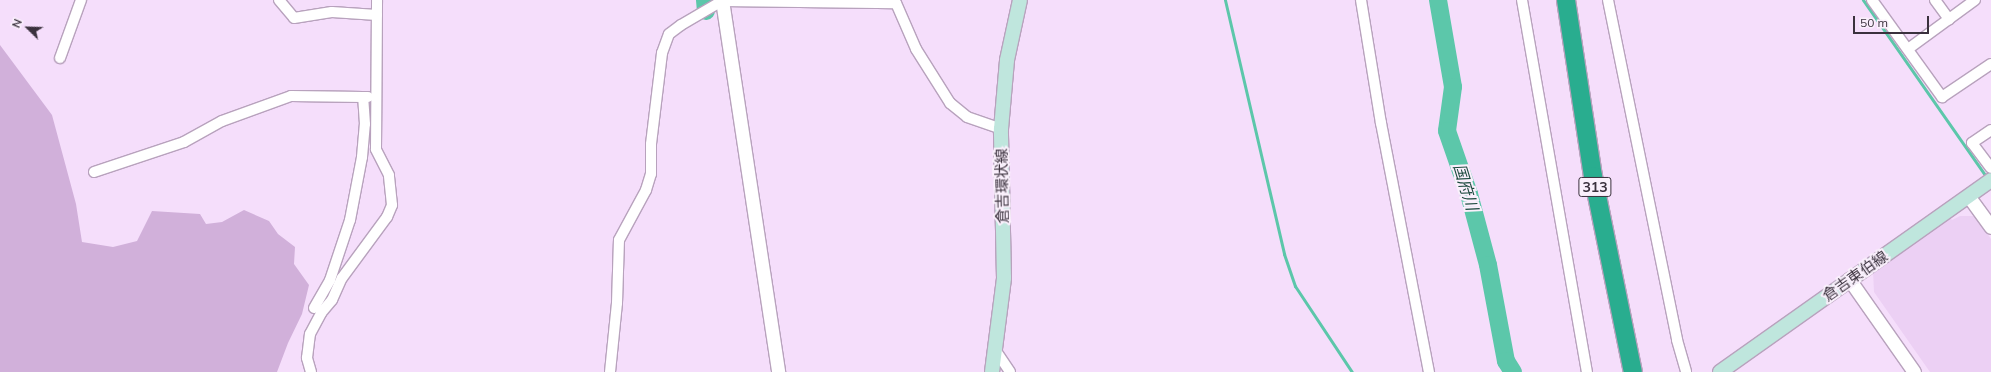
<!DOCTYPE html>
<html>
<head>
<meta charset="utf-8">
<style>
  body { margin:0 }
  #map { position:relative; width:1991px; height:372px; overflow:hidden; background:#f5defb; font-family:Mulish,"Noto Sans JP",sans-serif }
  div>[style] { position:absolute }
  .built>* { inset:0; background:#ecd0f4 }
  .green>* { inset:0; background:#d1b0da }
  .stream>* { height:3px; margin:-1.5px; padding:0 1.5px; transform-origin:1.5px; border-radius:1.5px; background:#5cc7aa }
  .river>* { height:18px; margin:-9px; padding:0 9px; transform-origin:9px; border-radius:9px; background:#5cc7aa }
  .roads { filter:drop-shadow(1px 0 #b8a2bd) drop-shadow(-1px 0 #b8a2bd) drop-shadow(0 1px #b8a2bd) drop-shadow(0 -1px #b8a2bd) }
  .minor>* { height:10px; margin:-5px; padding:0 5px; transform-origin:5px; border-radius:5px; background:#fff }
  .tertiary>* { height:13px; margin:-6.5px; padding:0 6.5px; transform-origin:6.5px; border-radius:6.5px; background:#fff }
  .secondary>* { height:14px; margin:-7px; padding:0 7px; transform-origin:7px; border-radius:7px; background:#bfe6dd }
  .motorway>* { height:18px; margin:-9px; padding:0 9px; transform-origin:9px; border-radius:9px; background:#29ad8f }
  span { translate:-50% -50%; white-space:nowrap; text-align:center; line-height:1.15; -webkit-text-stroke:4px #faf0fc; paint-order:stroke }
  .shield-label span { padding:1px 3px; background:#faf0fc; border:1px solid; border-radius:3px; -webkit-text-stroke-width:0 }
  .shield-label { font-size:14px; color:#3a313d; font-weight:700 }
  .street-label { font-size:15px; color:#3a313d }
  .water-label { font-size:16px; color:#1b493d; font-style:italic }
  .north { position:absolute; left:8px; top:8px; width:40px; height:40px; -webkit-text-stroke:3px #faf0fc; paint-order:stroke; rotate:293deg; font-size:11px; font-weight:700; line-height:16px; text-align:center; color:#3a313d }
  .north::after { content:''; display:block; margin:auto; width:14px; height:18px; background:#3a313d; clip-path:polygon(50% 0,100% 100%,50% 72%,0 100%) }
  .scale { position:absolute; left:1853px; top:16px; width:76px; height:18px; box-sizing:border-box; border:2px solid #3a313d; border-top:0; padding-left:5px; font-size:12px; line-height:14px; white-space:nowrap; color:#3a313d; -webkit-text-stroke:3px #faf0fc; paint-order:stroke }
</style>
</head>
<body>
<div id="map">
  <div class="built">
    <i style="clip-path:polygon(1960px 216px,1975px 216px,1991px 239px,1991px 372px,1930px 372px,1874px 292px,1873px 271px,1950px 217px,1952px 220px)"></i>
  </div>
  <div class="green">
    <i style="clip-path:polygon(0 45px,52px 115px,76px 204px,82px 242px,113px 247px,137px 241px,152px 211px,200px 214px,206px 224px,222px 222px,244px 210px,269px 221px,278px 234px,295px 247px,294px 264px,309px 285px,302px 314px,288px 343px,277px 372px,0 372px)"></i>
  </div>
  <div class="stream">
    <i style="left:1225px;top:0;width:261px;rotate:76.9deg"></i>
    <i style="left:1284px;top:254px;width:34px;rotate:71deg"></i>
    <i style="left:1295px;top:286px;width:103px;rotate:56.5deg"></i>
    <i style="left:1863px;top:0;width:218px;rotate:55.1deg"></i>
  </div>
  <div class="river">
    <i style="left:705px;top:0;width:11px;rotate:85deg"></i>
    <i style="left:1438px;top:0;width:88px;rotate:80.2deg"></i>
    <i style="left:1453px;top:87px;width:44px;rotate:97.8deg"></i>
    <i style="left:1447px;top:131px;width:67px;rotate:70.8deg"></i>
    <i style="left:1469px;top:194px;width:73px;rotate:75deg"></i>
    <i style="left:1488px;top:265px;width:98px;rotate:79.4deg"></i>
    <i style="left:1506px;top:361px;width:13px;rotate:58deg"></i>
  </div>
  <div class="roads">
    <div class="minor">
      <i style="left:279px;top:0;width:23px;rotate:50deg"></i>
      <i style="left:294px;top:18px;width:38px;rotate:-9deg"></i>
      <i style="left:332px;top:12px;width:45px;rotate:3.8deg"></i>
      <i style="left:1361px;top:0;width:125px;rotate:80.8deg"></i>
      <i style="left:1381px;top:123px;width:254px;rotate:79.1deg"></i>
      <i style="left:1522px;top:0;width:378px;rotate:80.1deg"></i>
      <i style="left:1608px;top:0;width:347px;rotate:78.5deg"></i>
      <i style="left:1677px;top:340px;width:33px;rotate:74deg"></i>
      <i style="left:1872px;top:0;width:120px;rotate:54.2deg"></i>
      <i style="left:1942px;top:97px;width:59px;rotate:-34deg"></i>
      <i style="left:1935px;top:0;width:24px;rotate:54deg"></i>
      <i style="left:1908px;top:49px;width:83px;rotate:-36.2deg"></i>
      <i style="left:60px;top:58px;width:62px;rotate:-70.1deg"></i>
      <i style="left:1991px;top:130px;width:23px;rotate:146deg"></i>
      <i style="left:1972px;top:143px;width:31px;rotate:53deg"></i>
      <i style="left:94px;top:172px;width:95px;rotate:-18.4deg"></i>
      <i style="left:184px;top:142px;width:43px;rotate:-28.9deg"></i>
      <i style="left:222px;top:121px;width:73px;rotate:-19.9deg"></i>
      <i style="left:291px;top:96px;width:72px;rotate:0.8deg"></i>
      <i style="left:314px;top:308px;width:32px;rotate:-60deg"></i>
      <i style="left:330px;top:280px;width:63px;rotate:-71.6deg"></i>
      <i style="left:350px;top:220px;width:64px;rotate:-79.2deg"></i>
      <i style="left:362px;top:157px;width:33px;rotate:-85deg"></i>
      <i style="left:365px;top:124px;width:27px;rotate:-94deg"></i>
      <i style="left:363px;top:97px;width:5px"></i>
      <i style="left:996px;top:351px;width:25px;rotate:56deg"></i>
      <i style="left:311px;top:372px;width:15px;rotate:-106deg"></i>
      <i style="left:307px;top:358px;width:24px;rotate:-83deg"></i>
      <i style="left:310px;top:334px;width:24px;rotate:-62deg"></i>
      <i style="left:321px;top:313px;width:17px;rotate:-50deg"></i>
      <i style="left:332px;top:300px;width:24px;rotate:-66deg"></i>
      <i style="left:342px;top:278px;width:76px;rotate:-53.6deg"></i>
      <i style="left:387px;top:217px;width:13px;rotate:-67deg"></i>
      <i style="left:392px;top:205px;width:30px;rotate:-96deg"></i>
      <i style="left:389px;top:175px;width:29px;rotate:-117deg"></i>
      <i style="left:376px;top:149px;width:149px;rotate:-89.6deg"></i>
      <i style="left:610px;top:372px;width:69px;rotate:-84.2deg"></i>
      <i style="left:617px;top:303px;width:63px;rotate:-88.2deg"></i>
      <i style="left:619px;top:240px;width:57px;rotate:-61.6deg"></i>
      <i style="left:646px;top:190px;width:17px;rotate:-73deg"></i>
      <i style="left:651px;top:174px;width:30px;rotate:-90deg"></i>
      <i style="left:651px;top:144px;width:92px;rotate:-83.1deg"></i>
      <i style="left:662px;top:53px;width:20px;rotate:-70deg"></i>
      <i style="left:669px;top:34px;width:15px;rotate:-37deg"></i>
      <i style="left:681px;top:25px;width:48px;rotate:-30.3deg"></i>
      <i style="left:722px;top:1px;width:174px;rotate:0.7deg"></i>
      <i style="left:896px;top:3px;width:50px;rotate:66.5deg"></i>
      <i style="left:916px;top:49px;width:64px;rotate:57.8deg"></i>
      <i style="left:950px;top:103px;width:22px;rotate:39deg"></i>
      <i style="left:967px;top:117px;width:36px;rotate:19deg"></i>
    </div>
    <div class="tertiary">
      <i style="left:722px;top:0;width:376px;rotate:81.4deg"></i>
      <i style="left:1969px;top:197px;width:37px;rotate:54deg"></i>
      <i style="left:1849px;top:279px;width:113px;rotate:55deg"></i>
    </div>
    <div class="secondary">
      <i style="left:992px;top:372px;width:95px;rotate:-82.7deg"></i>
      <i style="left:1004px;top:278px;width:149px;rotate:-91.2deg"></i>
      <i style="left:1001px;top:129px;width:69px;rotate:-85deg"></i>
      <i style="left:1007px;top:60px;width:61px;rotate:-77.8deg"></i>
      <i style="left:1720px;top:372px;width:332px;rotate:-35.3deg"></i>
    </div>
    <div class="motorway">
      <i style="left:1566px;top:0;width:178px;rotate:81.3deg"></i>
      <i style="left:1593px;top:176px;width:200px;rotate:78.5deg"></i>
    </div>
  </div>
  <div class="shield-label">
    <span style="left:1595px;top:187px">313</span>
  </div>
  <div class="street-label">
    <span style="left:1002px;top:186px;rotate:-91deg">倉吉環状線</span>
    <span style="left:1855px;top:276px;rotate:-35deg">倉吉東伯線</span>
  </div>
  <div class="water-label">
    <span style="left:1466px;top:187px;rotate:73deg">国府川</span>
  </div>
  <div class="north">N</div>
  <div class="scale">50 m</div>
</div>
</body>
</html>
